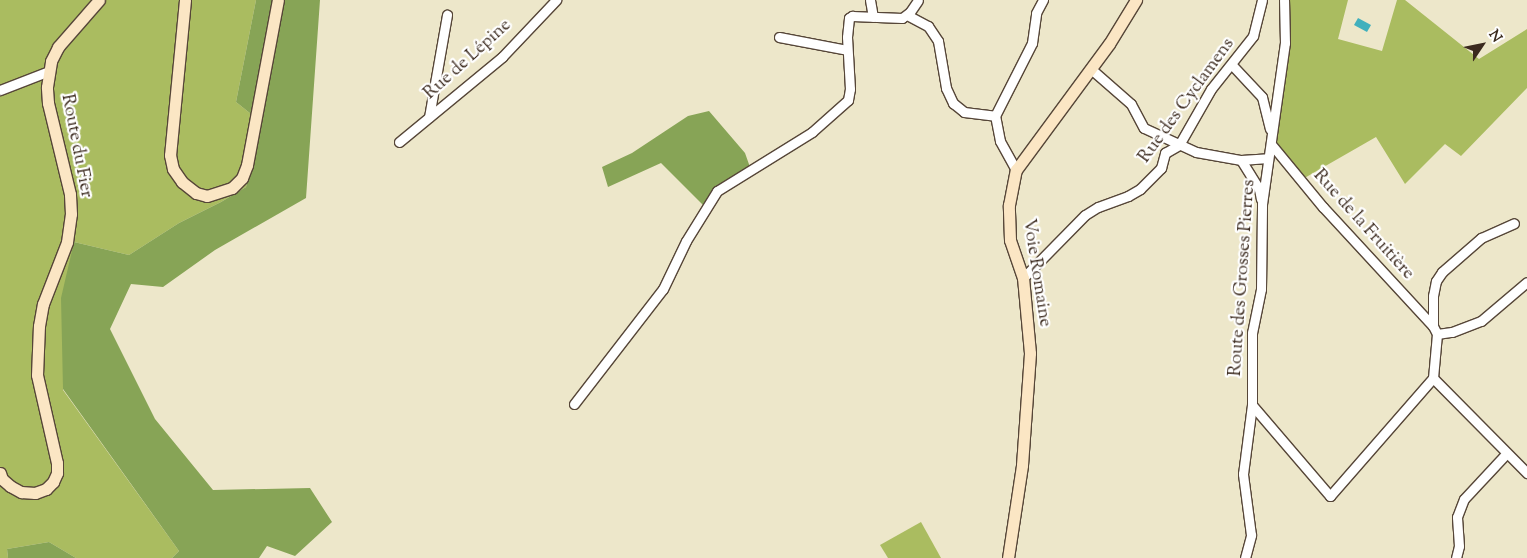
<!DOCTYPE html>
<html>
<head>
<meta charset="utf-8">
<style>
  body { margin:0 }
  #map { position:relative; width:1527px; height:558px; overflow:hidden; background:#ede7ca; font-family:"Sorts Mill Goudy",serif }
  div>[style] { position:absolute }
  .green>* { inset:0; background:#aabc60 }
  .forest>* { inset:0; background:#87a456 }
  .water>* { inset:0; background:#41b0bd }
  .roads { filter:drop-shadow(1px 0 #564638) drop-shadow(-1px 0 #564638) drop-shadow(0 1px #564638) drop-shadow(0 -1px #564638) }
  .street>* { height:9px; margin:-4.5px; padding:0 4.5px; transform-origin:4.5px; border-radius:4.5px; background:#fff }
  .secondary>* { height:11px; margin:-5.5px; padding:0 5.5px; transform-origin:5.5px; border-radius:5.5px; background:#fbe6c4 }
  span { translate:-50% -50%; white-space:nowrap; text-align:center; line-height:1.15; -webkit-text-stroke:4.5px #fff; paint-order:stroke }
  .street-label { font-size:18px; color:#3b2a1e }
  .north { position:absolute; left:1457px; top:20px; width:50px; height:50px; -webkit-text-stroke:4px #fff; paint-order:stroke; rotate:56deg; font-size:14px; font-weight:700; line-height:20px; text-align:center; color:#3b2a1e }
  .north::after { content:''; display:block; margin:auto; width:18px; height:22px; background:#3b2a1e; clip-path:polygon(50% 0,100% 100%,50% 72%,0 100%) }
</style>
</head>
<body>
<div id="map">
  <div class="green">
    <i style="clip-path:polygon(0 0,256px 0,236px 102px,261px 122px,246px 187px,221px 202px,179px 223px,129px 255px,74px 242px,63px 390px,179px 551px,172px 558px,76px 558px,49px 542px,7px 549px,8px 558px,0 558px)"></i>
    <i style="clip-path:polygon(1285px 0,1348px 0,1338px 39px,1382px 51px,1397px 0,1405px 0,1479px 59px,1527px 29px,1527px 88px,1461px 156px,1445px 144px,1405px 184px,1376px 137px,1301px 180px,1275px 141px)"></i>
    <i style="clip-path:polygon(921px 522px,941px 558px,888px 558px,880px 545px)"></i>
  </div>
  <div class="forest">
    <i style="clip-path:polygon(256px 0,320px 0,306px 198px,215px 250px,163px 287px,131px 284px,110px 329px,155px 419px,213px 490px,310px 488px,332px 522px,295px 556px,267px 546px,259px 558px,172px 558px,179px 551px,63px 389px,61px 298px,74px 242px,129px 255px,179px 223px,221px 202px,246px 187px,261px 122px,236px 102px)"></i>
    <i style="clip-path:polygon(709px 111px,745px 153px,751px 170px,717px 191px,705px 207px,661px 163px,608px 187px,602px 167px,632px 153px,688px 116px)"></i>
    <i style="clip-path:polygon(49px 542px,76px 558px,8px 558px,7px 549px)"></i>
  </div>
  <div class="water">
    <i style="clip-path:polygon(1358px 18px,1371px 25px,1367px 32px,1354px 25px)"></i>
  </div>
  <div class="roads">
    <div class="street">
      <i style="left:870px;top:0;width:17px;rotate:80deg"></i>
      <i style="left:907px;top:15px;width:24px;rotate:28deg"></i>
      <i style="left:928px;top:26px;width:18px;rotate:56deg"></i>
      <i style="left:938px;top:41px;width:48px;rotate:80.3deg"></i>
      <i style="left:946px;top:88px;width:17px;rotate:65deg"></i>
      <i style="left:953px;top:103px;width:14px;rotate:39deg"></i>
      <i style="left:964px;top:112px;width:31px;rotate:7deg"></i>
      <i style="left:779px;top:37px;width:69px;rotate:10.8deg"></i>
      <i style="left:1232px;top:65px;width:44px;rotate:46.8deg"></i>
      <i style="left:1262px;top:97px;width:33px;rotate:76deg"></i>
      <i style="left:1091px;top:69px;width:53px;rotate:41.2deg"></i>
      <i style="left:1131px;top:104px;width:27px;rotate:62deg"></i>
      <i style="left:1144px;top:128px;width:57px;rotate:24.8deg"></i>
      <i style="left:1196px;top:152px;width:46px;rotate:10.1deg"></i>
      <i style="left:1241px;top:160px;width:27px;rotate:-4deg"></i>
      <i style="left:0;top:90px;width:53px;rotate:-21.2deg"></i>
      <i style="left:429px;top:117px;width:104px;rotate:-80deg"></i>
      <i style="left:399px;top:142px;width:134px;rotate:-39.5deg"></i>
      <i style="left:502px;top:57px;width:79px;rotate:-46.5deg"></i>
      <i style="left:1271px;top:144px;width:82px;rotate:50.5deg"></i>
      <i style="left:1323px;top:207px;width:162px;rotate:47.3deg"></i>
      <i style="left:1433px;top:326px;width:9px;rotate:63deg"></i>
      <i style="left:1437px;top:334px;width:44px;rotate:95.2deg"></i>
      <i style="left:1241px;top:160px;width:34px;rotate:58deg"></i>
      <i style="left:1259px;top:189px;width:10px;rotate:79deg"></i>
      <i style="left:1016px;top:170px;width:33px;rotate:-119deg"></i>
      <i style="left:1000px;top:141px;width:25px;rotate:-101deg"></i>
      <i style="left:995px;top:116px;width:82px;rotate:-63.1deg"></i>
      <i style="left:1032px;top:43px;width:30px;rotate:-82deg"></i>
      <i style="left:1036px;top:13px;width:15px;rotate:-62deg"></i>
      <i style="left:1023px;top:278px;width:88px;rotate:-45.5deg"></i>
      <i style="left:1085px;top:215px;width:15px;rotate:-32deg"></i>
      <i style="left:1098px;top:207px;width:32px;rotate:-20deg"></i>
      <i style="left:1128px;top:196px;width:14px;rotate:-30deg"></i>
      <i style="left:1140px;top:189px;width:30px;rotate:-45deg"></i>
      <i style="left:1161px;top:168px;width:16px;rotate:-75deg"></i>
      <i style="left:1165px;top:153px;width:16px;rotate:-30deg"></i>
      <i style="left:1179px;top:145px;width:64px;rotate:-60.3deg"></i>
      <i style="left:1211px;top:89px;width:68px;rotate:-51.6deg"></i>
      <i style="left:1253px;top:36px;width:37px;rotate:-76deg"></i>
      <i style="left:1433px;top:326px;width:30px;rotate:-90deg"></i>
      <i style="left:1433px;top:296px;width:15px;rotate:-79deg"></i>
      <i style="left:1436px;top:281px;width:11px;rotate:-56deg"></i>
      <i style="left:1442px;top:272px;width:52px;rotate:-41.1deg"></i>
      <i style="left:1481px;top:238px;width:36px;rotate:-24deg"></i>
      <i style="left:1437px;top:334px;width:15px;rotate:-8deg"></i>
      <i style="left:1452px;top:332px;width:31px;rotate:-21deg"></i>
      <i style="left:1481px;top:321px;width:60px;rotate:-40.3deg"></i>
      <i style="left:1433px;top:378px;width:134px;rotate:45.3deg"></i>
      <i style="left:574px;top:404px;width:145px;rotate:-52.3deg"></i>
      <i style="left:663px;top:289px;width:53px;rotate:-64.4deg"></i>
      <i style="left:686px;top:241px;width:59px;rotate:-58.2deg"></i>
      <i style="left:717px;top:191px;width:112px;rotate:-31.8deg"></i>
      <i style="left:812px;top:132px;width:48px;rotate:-41.6deg"></i>
      <i style="left:848px;top:100px;width:11px;rotate:-80deg"></i>
      <i style="left:850px;top:89px;width:52px;rotate:-93.3deg"></i>
      <i style="left:847px;top:37px;width:19px;rotate:-84deg"></i>
      <i style="left:849px;top:18px;width:4px;rotate:-34deg"></i>
      <i style="left:852px;top:16px;width:50px;rotate:2.3deg"></i>
      <i style="left:902px;top:18px;width:10px;rotate:-37deg"></i>
      <i style="left:910px;top:12px;width:14px;rotate:-56deg"></i>
      <i style="left:1252px;top:405px;width:120px;rotate:49.4deg"></i>
      <i style="left:1330px;top:496px;width:157px;rotate:-48.9deg"></i>
      <i style="left:1245px;top:558px;width:24px;rotate:-75deg"></i>
      <i style="left:1251px;top:535px;width:62px;rotate:-97.5deg"></i>
      <i style="left:1243px;top:474px;width:70px;rotate:-82.6deg"></i>
      <i style="left:1252px;top:405px;width:72px;rotate:-90deg"></i>
      <i style="left:1252px;top:333px;width:45px;rotate:-78.4deg"></i>
      <i style="left:1261px;top:289px;width:85px;rotate:-89.3deg"></i>
      <i style="left:1262px;top:204px;width:163px;rotate:-81.9deg"></i>
      <i style="left:1285px;top:43px;width:43px;rotate:-91.3deg"></i>
      <i style="left:1456px;top:558px;width:12px;rotate:-76deg"></i>
      <i style="left:1459px;top:546px;width:29px;rotate:-94deg"></i>
      <i style="left:1457px;top:517px;width:19px;rotate:-69deg"></i>
      <i style="left:1464px;top:499px;width:62px;rotate:-47deg"></i>
    </div>
    <div class="secondary">
      <i style="left:185px;top:0;width:156px;rotate:95.5deg"></i>
      <i style="left:170px;top:155px;width:14px;rotate:78deg"></i>
      <i style="left:173px;top:169px;width:16px;rotate:55deg"></i>
      <i style="left:182px;top:182px;width:18px;rotate:38deg"></i>
      <i style="left:196px;top:193px;width:11px;rotate:15deg"></i>
      <i style="left:207px;top:196px;width:26px;rotate:-18deg"></i>
      <i style="left:232px;top:188px;width:14px;rotate:-45deg"></i>
      <i style="left:242px;top:178px;width:14px;rotate:-69deg"></i>
      <i style="left:247px;top:165px;width:168px;rotate:-79.4deg"></i>
      <i style="left:0;top:473px;width:6px;rotate:72deg"></i>
      <i style="left:2px;top:479px;width:11px;rotate:41deg"></i>
      <i style="left:10px;top:486px;width:13px;rotate:29deg"></i>
      <i style="left:21px;top:492px;width:14px;rotate:4deg"></i>
      <i style="left:35px;top:493px;width:12px;rotate:-20deg"></i>
      <i style="left:46px;top:489px;width:10px;rotate:-45deg"></i>
      <i style="left:53px;top:482px;width:10px;rotate:-66deg"></i>
      <i style="left:57px;top:473px;width:10px;rotate:-90deg"></i>
      <i style="left:57px;top:463px;width:90px;rotate:-102.8deg"></i>
      <i style="left:37px;top:375px;width:49px;rotate:-87.7deg"></i>
      <i style="left:39px;top:326px;width:22px;rotate:-80deg"></i>
      <i style="left:43px;top:304px;width:66px;rotate:-68.8deg"></i>
      <i style="left:67px;top:242px;width:28px;rotate:-82deg"></i>
      <i style="left:71px;top:214px;width:20px;rotate:-93deg"></i>
      <i style="left:70px;top:194px;width:94px;rotate:-103.6deg"></i>
      <i style="left:48px;top:103px;width:16px;rotate:-94deg"></i>
      <i style="left:47px;top:87px;width:26px;rotate:-81deg"></i>
      <i style="left:51px;top:61px;width:16px;rotate:-63deg"></i>
      <i style="left:58px;top:47px;width:62px;rotate:-48.9deg"></i>
      <i style="left:1008px;top:558px;width:94px;rotate:-81.4deg"></i>
      <i style="left:1022px;top:465px;width:112px;rotate:-85.9deg"></i>
      <i style="left:1030px;top:353px;width:75px;rotate:-95.3deg"></i>
      <i style="left:1023px;top:278px;width:40px;rotate:-108.9deg"></i>
      <i style="left:1010px;top:240px;width:35px;rotate:-92deg"></i>
      <i style="left:1009px;top:205px;width:36px;rotate:-79deg"></i>
      <i style="left:1016px;top:170px;width:157px;rotate:-53.6deg"></i>
      <i style="left:1109px;top:44px;width:52px;rotate:-58.5deg"></i>
    </div>
  </div>
  <div class="street-label">
    <span style="left:468px;top:60px;rotate:-42deg">Rue de Lépine</span>
    <span style="left:1187px;top:101px;rotate:-54deg">Rue des Cyclamens</span>
    <span style="left:76px;top:146px;rotate:79deg">Route du Fier</span>
    <span style="left:1363px;top:225px;rotate:48deg">Rue de la Fruitière</span>
    <span style="left:1036px;top:273px;rotate:81deg">Voie Romaine</span>
    <span style="left:1243px;top:278px;rotate:-86deg">Route des Grosses Pierres</span>
  </div>
  <div class="north">N</div>
</div>
</body>
</html>
